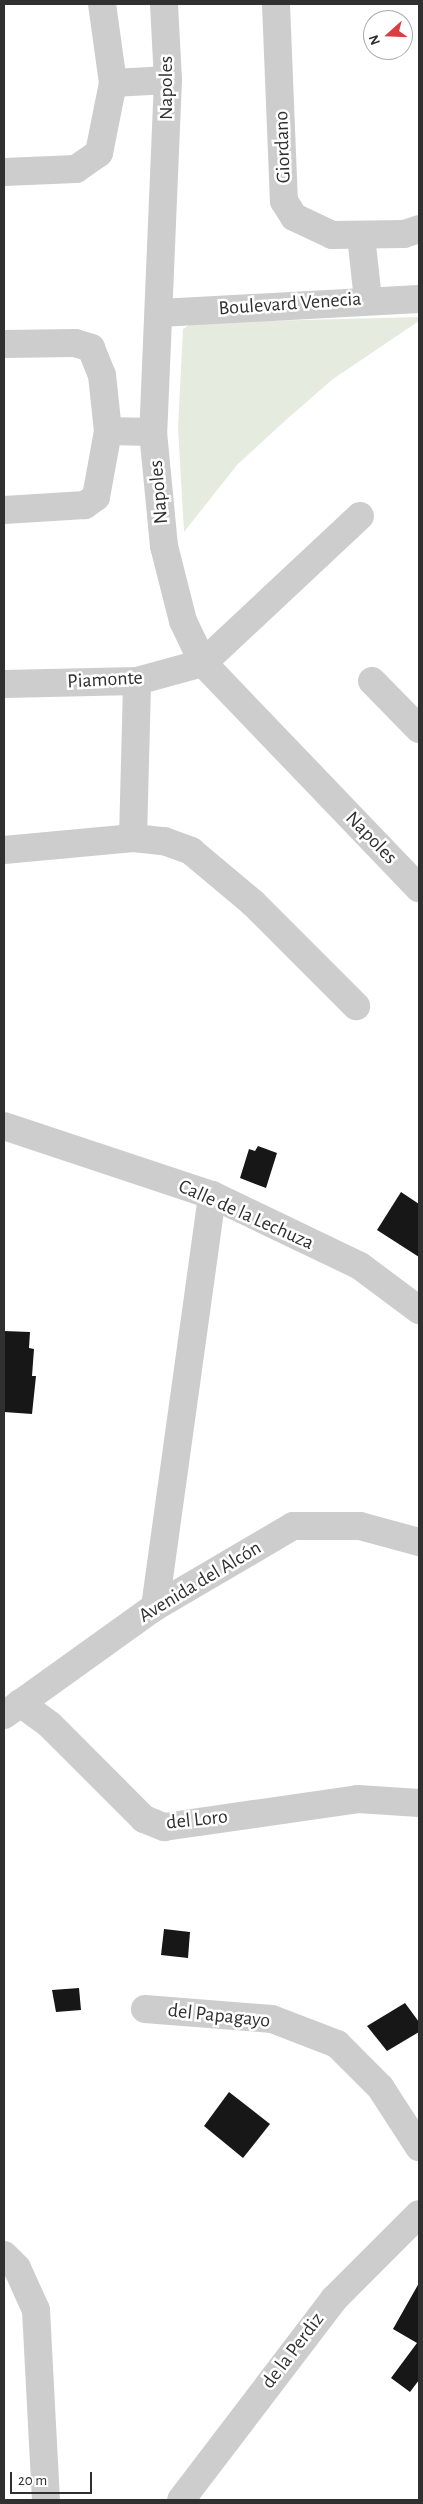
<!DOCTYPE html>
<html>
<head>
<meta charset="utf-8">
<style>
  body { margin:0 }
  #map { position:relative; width:423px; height:2504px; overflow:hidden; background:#fff; font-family:"Alegreya Sans",sans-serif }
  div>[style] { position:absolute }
  .green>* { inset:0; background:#e5ecdf }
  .building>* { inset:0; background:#171717 }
  .minor>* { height:28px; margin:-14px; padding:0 14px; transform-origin:14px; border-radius:14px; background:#cdcdcd }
  .tertiary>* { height:28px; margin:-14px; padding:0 14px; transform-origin:14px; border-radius:14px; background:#cdcdcd }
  span { translate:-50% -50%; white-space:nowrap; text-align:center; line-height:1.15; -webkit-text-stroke:5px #fff; paint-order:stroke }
  .street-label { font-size:20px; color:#303030 }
  .frame { position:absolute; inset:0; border:5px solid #303030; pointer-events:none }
  .north { position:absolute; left:363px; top:10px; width:50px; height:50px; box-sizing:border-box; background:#fff; border:1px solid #acacac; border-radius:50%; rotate:250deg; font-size:14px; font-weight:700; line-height:20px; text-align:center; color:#303030 }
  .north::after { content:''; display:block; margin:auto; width:18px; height:22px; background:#db3e40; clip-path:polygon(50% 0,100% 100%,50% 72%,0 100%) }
  .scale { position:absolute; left:10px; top:2472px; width:82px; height:22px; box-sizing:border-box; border:2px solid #303030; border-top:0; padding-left:6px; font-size:15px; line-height:18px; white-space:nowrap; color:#303030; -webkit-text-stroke:4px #fff; paint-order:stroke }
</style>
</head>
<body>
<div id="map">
  <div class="green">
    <i style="clip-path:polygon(419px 317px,419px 321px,333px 379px,287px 419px,237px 465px,184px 532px,178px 428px,183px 329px,192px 323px)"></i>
  </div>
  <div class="building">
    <i style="clip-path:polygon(258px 1146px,277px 1153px,266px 1188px,240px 1178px,249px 1149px,255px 1151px)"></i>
    <i style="clip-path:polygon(401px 1192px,419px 1204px,419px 1257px,377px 1230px)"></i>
    <i style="clip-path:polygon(4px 1331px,30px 1332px,29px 1348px,34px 1349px,32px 1376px,36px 1376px,32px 1414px,4px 1412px)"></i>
    <i style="clip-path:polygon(164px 1929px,190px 1932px,188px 1958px,161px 1955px)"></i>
    <i style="clip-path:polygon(79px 1988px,81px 2010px,56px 2012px,52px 1990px)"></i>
    <i style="clip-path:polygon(405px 2003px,419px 2022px,419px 2032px,387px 2051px,367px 2026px)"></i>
    <i style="clip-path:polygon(229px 2092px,270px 2124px,243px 2158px,204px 2126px)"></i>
    <i style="clip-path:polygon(419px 2283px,419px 2380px,410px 2392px,391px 2378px,417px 2343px,393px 2329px)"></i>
  </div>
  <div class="minor">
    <i style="left:164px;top:4px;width:76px;rotate:87deg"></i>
    <i style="left:168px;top:80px;width:352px;rotate:92.4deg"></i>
    <i style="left:153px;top:432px;width:115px;rotate:84.5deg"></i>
    <i style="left:164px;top:546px;width:77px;rotate:75.8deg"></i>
    <i style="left:183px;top:621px;width:47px;rotate:64.5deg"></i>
    <i style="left:203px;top:663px;width:312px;rotate:46.2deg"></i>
    <i style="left:276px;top:4px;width:197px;rotate:87.7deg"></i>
    <i style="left:284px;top:201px;width:19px;rotate:58deg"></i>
    <i style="left:294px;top:217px;width:42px;rotate:25.3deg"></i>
    <i style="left:332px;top:235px;width:72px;rotate:-0.8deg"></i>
    <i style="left:404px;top:234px;width:16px;rotate:-18deg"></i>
    <i style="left:113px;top:83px;width:55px;rotate:-3.1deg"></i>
    <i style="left:4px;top:172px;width:72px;rotate:-2.4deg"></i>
    <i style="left:76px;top:169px;width:28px;rotate:-35deg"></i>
    <i style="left:99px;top:153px;width:71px;rotate:-78.7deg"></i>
    <i style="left:113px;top:83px;width:80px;rotate:-97.9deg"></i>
    <i style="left:361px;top:236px;width:63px;rotate:83.7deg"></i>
    <i style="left:4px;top:344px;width:71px;rotate:-0.8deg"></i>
    <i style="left:75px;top:343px;width:17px;rotate:17deg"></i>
    <i style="left:91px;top:348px;width:29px;rotate:68deg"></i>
    <i style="left:102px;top:375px;width:56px;rotate:83.9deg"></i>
    <i style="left:108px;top:431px;width:67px;rotate:100.3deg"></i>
    <i style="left:96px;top:497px;width:14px;rotate:144deg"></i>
    <i style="left:85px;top:505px;width:81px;rotate:176.5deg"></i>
    <i style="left:108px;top:431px;width:45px;rotate:1.3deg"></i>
    <i style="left:372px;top:681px;width:67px;rotate:45.6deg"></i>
    <i style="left:4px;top:684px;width:133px;rotate:-1.3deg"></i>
    <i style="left:137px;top:681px;width:68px;rotate:-15.3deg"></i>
    <i style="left:203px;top:663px;width:215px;rotate:-43.1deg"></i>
    <i style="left:133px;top:838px;width:157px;rotate:-88.5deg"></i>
    <i style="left:4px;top:850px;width:130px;rotate:-5.3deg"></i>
    <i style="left:133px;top:838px;width:31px;rotate:6deg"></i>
    <i style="left:164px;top:841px;width:29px;rotate:20deg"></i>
    <i style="left:191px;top:851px;width:81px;rotate:40deg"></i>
    <i style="left:253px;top:903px;width:146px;rotate:45deg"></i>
    <i style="left:4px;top:1126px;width:219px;rotate:18.4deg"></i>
    <i style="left:212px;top:1195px;width:164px;rotate:25.6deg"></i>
    <i style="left:360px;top:1266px;width:74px;rotate:36.7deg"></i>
    <i style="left:155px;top:1607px;width:416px;rotate:-82.1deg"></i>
    <i style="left:20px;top:1703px;width:37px;rotate:36deg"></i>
    <i style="left:50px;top:1725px;width:133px;rotate:45deg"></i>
    <i style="left:144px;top:1819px;width:22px;rotate:22deg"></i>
    <i style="left:164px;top:1827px;width:196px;rotate:-8.2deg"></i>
    <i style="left:358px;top:1799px;width:61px;rotate:3.8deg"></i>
    <i style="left:4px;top:1715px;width:186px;rotate:-35.6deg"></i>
    <i style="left:155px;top:1607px;width:160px;rotate:-30.4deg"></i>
    <i style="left:293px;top:1526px;width:67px"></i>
    <i style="left:360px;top:1526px;width:61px;rotate:15.2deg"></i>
    <i style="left:145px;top:2009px;width:127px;rotate:4.5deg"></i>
    <i style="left:272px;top:2019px;width:70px;rotate:21deg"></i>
    <i style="left:337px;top:2044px;width:61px;rotate:45deg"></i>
    <i style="left:380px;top:2087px;width:72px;rotate:57deg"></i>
    <i style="left:4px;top:2255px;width:18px;rotate:45deg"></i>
    <i style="left:17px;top:2268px;width:46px;rotate:65.7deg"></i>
    <i style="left:36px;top:2310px;width:190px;rotate:87deg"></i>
    <i style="left:181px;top:2500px;width:253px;rotate:-52.7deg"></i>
    <i style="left:334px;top:2299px;width:120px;rotate:-45deg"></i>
  </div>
  <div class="tertiary">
    <i style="left:160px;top:313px;width:259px;rotate:-3.1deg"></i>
  </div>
  <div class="street-label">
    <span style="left:166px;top:88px;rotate:-90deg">Napoles</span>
    <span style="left:283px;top:147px;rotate:-92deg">Giordano</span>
    <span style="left:290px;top:304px;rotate:-4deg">Boulevard Venecia</span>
    <span style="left:159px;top:492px;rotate:-95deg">Napoles</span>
    <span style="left:105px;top:680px;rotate:-3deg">Piamonte</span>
    <span style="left:371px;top:838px;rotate:46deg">Napoles</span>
    <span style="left:246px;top:1215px;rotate:24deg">Calle de la Lechuza</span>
    <span style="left:200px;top:1582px;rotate:-31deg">Avenida del Alcón</span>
    <span style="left:197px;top:1820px;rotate:-6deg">del Loro</span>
    <span style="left:219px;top:2016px;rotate:6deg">del Papagayo</span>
    <span style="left:293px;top:2351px;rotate:-53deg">de la Perdiz</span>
  </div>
  <div class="frame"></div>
  <div class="north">N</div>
  <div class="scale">20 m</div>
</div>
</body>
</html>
